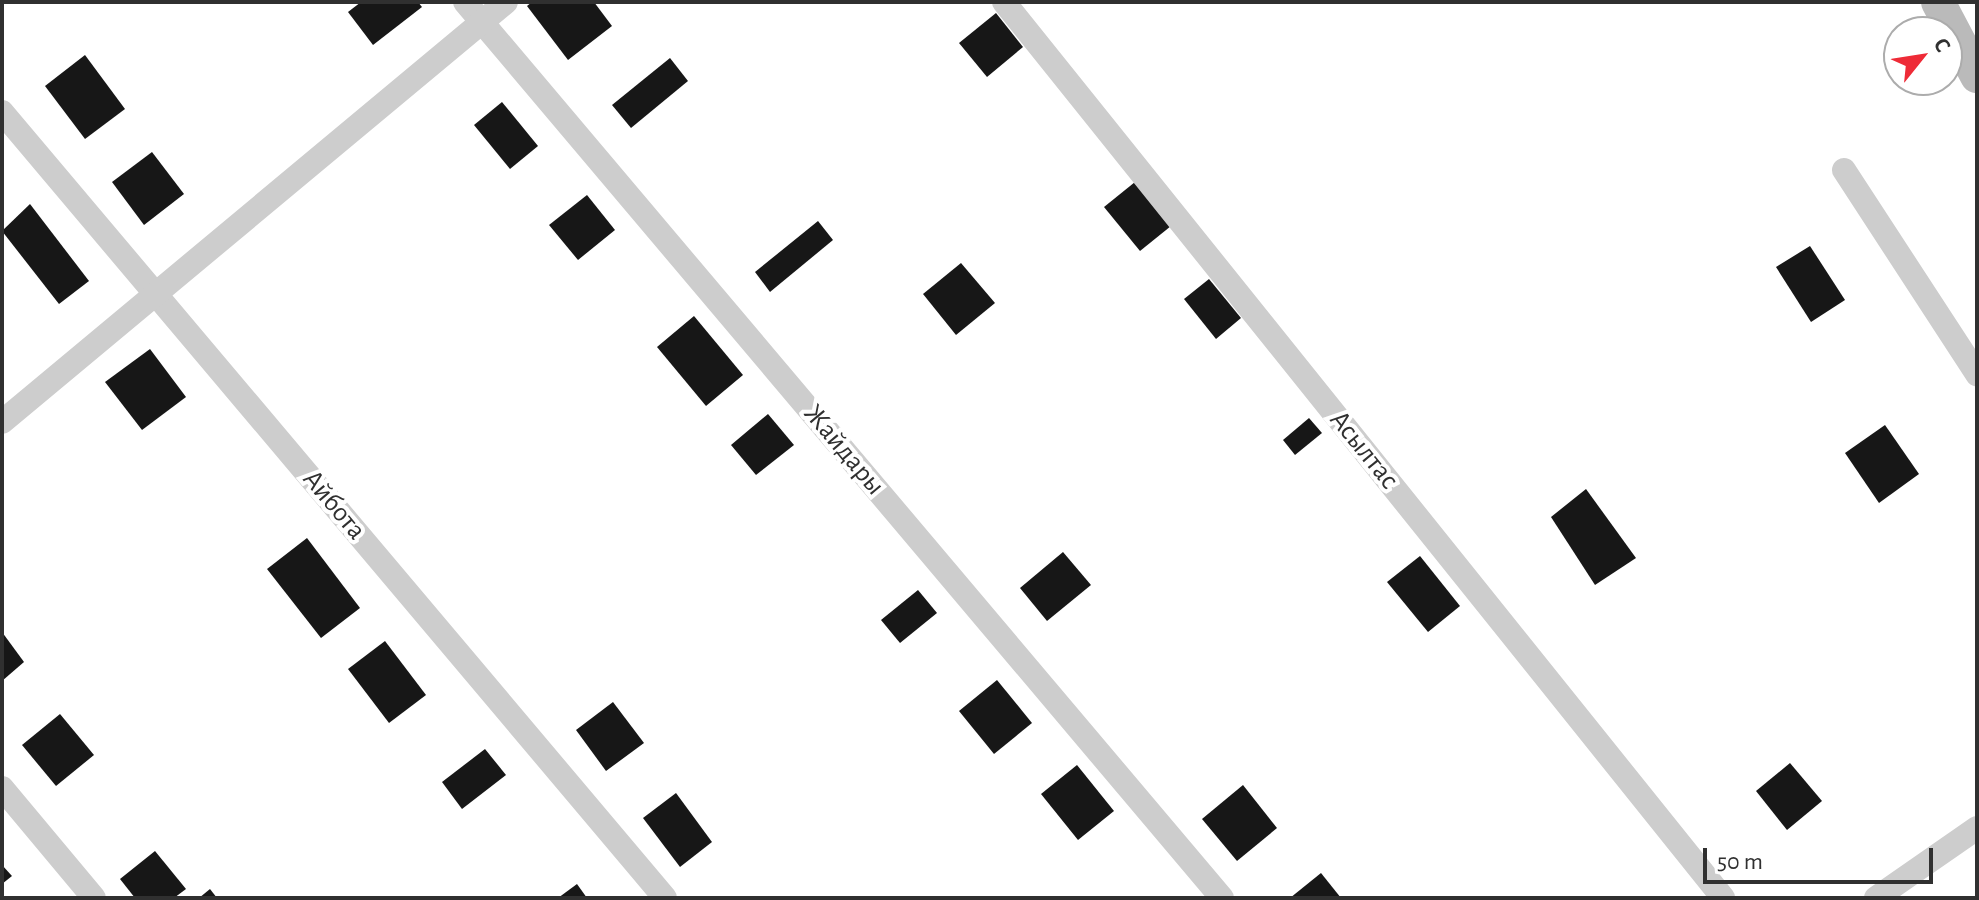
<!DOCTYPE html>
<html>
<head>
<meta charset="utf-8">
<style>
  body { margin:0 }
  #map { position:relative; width:1979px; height:900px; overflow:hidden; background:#fff; font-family:"Alegreya Sans",sans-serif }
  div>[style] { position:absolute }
  .building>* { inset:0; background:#171717 }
  .minor>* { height:24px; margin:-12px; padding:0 12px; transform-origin:12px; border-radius:12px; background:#cdcdcd }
  .secondary>* { height:34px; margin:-17px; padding:0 17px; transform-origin:17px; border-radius:17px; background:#bababa }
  span { translate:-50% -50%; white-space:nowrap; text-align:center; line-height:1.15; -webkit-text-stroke:8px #fff; paint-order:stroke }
  .street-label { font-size:28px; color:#303030 }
  .frame { position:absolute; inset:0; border:4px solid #303030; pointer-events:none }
  .north { position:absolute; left:1883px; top:16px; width:80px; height:80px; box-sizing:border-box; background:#fff; border:2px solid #acacac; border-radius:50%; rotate:60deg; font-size:22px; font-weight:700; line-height:32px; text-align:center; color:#303030 }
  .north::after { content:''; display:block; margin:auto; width:28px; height:36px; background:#ee2b37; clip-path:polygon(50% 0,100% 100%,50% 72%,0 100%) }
  .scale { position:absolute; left:1703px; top:848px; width:230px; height:36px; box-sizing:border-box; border:4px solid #303030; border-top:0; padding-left:10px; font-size:24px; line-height:28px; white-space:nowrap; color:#303030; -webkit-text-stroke:6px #fff; paint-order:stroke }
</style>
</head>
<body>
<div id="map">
  <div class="building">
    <i style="clip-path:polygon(361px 2px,418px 2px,422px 7px,373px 45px,348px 12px)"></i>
    <i style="clip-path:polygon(532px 2px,594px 2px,612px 26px,568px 60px,527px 6px)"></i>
    <i style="clip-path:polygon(996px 13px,1023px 47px,987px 77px,959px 43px)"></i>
    <i style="clip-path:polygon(85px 55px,125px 109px,85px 139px,45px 86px)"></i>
    <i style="clip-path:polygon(670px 58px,688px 81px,631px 128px,612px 105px)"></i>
    <i style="clip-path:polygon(502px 102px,538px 146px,510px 169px,474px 125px)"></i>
    <i style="clip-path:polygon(152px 152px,184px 194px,144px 225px,112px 182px)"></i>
    <i style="clip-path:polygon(1135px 182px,1171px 226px,1140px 251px,1104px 207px)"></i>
    <i style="clip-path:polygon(587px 195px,615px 230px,578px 260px,549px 225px)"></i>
    <i style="clip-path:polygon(30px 204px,89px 281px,59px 304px,2px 231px)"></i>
    <i style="clip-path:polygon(818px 221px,833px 240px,770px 292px,755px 272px)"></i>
    <i style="clip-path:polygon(1810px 246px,1845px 300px,1811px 322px,1776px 267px)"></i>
    <i style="clip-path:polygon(961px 263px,995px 303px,956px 335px,923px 294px)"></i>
    <i style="clip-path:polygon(1209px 279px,1241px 318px,1216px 339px,1184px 299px)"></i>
    <i style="clip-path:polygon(694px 316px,743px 375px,706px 406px,657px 347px)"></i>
    <i style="clip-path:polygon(150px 349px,186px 397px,142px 430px,105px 382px)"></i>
    <i style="clip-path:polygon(768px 414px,794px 445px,756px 475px,731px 445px)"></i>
    <i style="clip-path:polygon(1309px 418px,1322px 433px,1295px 455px,1283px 440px)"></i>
    <i style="clip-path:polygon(1885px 425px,1919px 474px,1879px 503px,1845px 453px)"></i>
    <i style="clip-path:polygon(1586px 489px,1636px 558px,1595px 585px,1551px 517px)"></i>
    <i style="clip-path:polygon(307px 538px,360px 608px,321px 638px,267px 569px)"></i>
    <i style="clip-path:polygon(1063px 552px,1091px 585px,1047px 621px,1020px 588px)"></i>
    <i style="clip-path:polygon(1420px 556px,1460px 606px,1428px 632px,1387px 582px)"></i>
    <i style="clip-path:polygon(918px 590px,937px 613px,900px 643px,881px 620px)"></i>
    <i style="clip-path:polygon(2px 632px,24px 662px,2px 681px)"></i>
    <i style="clip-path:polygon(385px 641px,426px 695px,389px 723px,348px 669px)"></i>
    <i style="clip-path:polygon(997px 680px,1032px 723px,994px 754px,959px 711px)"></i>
    <i style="clip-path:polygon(613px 702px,644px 743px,606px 771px,576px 730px)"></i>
    <i style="clip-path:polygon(60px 714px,94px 755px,56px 786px,22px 745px)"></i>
    <i style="clip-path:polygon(485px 749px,506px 775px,462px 809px,442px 782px)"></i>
    <i style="clip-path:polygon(1790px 763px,1822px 801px,1787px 830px,1756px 791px)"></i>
    <i style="clip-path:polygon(1077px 765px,1114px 811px,1078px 840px,1041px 794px)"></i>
    <i style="clip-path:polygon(1243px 785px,1277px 828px,1237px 861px,1202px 819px)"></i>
    <i style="clip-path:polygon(676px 793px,712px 842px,680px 867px,643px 818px)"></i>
    <i style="clip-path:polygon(155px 851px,186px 889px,174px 898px,135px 898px,120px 879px)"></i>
    <i style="clip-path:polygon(2px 865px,12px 876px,2px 884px)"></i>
    <i style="clip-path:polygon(1321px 873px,1341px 898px,1290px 898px)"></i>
    <i style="clip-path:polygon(577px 884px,587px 898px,558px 898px)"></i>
    <i style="clip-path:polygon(210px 889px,217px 898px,199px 898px)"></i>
  </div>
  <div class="minor">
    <i style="left:465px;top:2px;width:1173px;rotate:49.81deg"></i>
    <i style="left:1004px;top:2px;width:1149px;rotate:51.25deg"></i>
    <i style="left:2px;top:112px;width:1028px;rotate:49.85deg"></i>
    <i style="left:1844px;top:170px;width:244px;rotate:56.9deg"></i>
    <i style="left:2px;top:422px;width:656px;rotate:-39.81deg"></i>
    <i style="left:2px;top:788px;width:143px;rotate:50.1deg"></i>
    <i style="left:1876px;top:898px;width:123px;rotate:-34.7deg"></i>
  </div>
  <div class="secondary">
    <i style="left:1938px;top:2px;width:84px;rotate:62.2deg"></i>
  </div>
  <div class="street-label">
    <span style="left:844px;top:450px;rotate:50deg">Жайдары</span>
    <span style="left:1364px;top:450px;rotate:51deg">Асылтас</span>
    <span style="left:334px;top:505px;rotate:50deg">Айбота</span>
  </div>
  <div class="frame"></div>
  <div class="north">С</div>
  <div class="scale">50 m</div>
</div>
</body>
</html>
